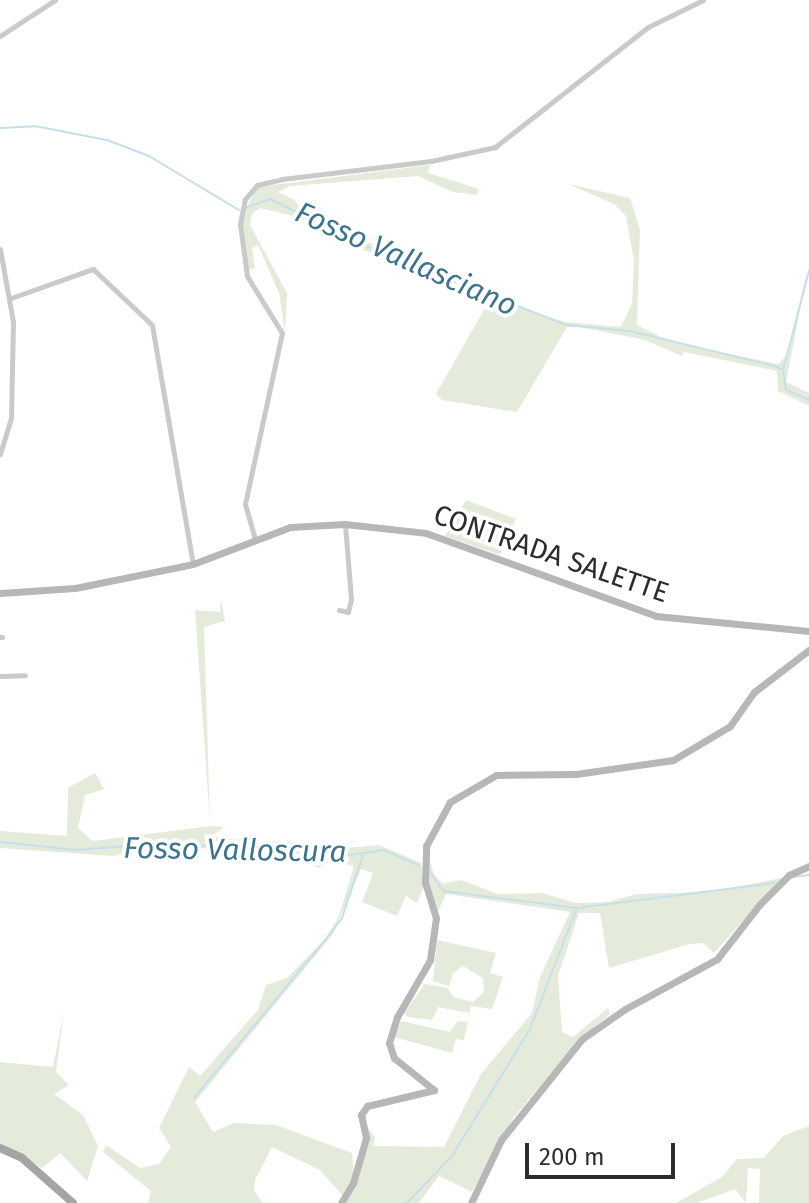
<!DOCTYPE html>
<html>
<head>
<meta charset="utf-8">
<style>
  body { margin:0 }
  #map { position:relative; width:809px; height:1203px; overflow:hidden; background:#fff; font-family:"Fira Sans",sans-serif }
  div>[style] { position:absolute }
  .green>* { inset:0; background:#e4ebda }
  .stream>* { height:2px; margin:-1px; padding:0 1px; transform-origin:1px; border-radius:1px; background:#c6dfeb }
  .street>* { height:5px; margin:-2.5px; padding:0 2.5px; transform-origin:2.5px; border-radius:2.5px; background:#cacaca }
  .secondary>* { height:7px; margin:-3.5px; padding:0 3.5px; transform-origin:3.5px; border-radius:3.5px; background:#b7b7b7 }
  .primary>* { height:8px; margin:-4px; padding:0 4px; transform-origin:4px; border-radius:4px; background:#a5a5a5 }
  span { translate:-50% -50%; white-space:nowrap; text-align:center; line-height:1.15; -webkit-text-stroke:8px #fff; paint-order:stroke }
  .street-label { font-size:28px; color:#2d2d2d }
  .water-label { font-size:30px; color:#3c748e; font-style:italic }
  .scale { position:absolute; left:525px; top:1143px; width:150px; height:36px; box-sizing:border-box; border:4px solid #2d2d2d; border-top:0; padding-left:10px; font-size:24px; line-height:28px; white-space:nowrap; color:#2d2d2d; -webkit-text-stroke:6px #fff; paint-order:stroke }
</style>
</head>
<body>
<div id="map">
  <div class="green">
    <i style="clip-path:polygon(430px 165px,428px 173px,479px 189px,477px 195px,453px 192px,418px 176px,290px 186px,278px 192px,293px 199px,309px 217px,526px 310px,565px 322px,621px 327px,632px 303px,634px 261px,626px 216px,614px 204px,568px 184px,630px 198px,640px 230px,637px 325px,671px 342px,778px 364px,788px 354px,809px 263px,786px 382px,809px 393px,809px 406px,778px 391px,777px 371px,684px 352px,682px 356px,645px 340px,579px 327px,567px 327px,517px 412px,442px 400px,436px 394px,489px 301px,426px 270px,363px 250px,298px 217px,260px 208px,252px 214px,250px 225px,287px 293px,285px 332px,279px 293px,258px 245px,252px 248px,255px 268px,248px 270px,242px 216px,257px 187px)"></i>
    <i style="clip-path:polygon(466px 500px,516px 519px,500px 555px,445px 536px)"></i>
    <i style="clip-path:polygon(221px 600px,225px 621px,204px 627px,210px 822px,195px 610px,220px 612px)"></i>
    <i style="clip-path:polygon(95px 773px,104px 789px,85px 795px,78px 828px,92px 841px,211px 826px,224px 827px,211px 836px,261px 843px,284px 841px,335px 849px,379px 845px,421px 863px,424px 886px,417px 903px,406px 896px,397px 916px,362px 902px,373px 873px,361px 869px,333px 934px,195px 1102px,213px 1132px,234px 1123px,276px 1125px,352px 1153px,354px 1177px,344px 1197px,320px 1170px,272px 1147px,255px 1180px,254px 1190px,263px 1203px,148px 1203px,151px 1191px,103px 1152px,106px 1145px,140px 1168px,159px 1164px,171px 1147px,159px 1128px,189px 1067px,200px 1076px,258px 1010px,266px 985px,287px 978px,325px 939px,339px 916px,354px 866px,331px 861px,319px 868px,289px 853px,275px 860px,231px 859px,203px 848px,182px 853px,139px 849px,113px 856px,0 848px,0 831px,67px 836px,68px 788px)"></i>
    <i style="clip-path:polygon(429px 857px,434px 875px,443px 884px,461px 880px,498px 894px,542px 893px,576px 903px,609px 902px,636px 894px,709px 892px,782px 878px,714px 953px,703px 943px,690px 944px,609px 968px,600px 913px,579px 913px,558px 976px,562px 1032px,573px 1037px,608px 1008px,610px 1014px,582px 1037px,514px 1117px,472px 1192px,439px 1176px,419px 1203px,344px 1203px,357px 1180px,365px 1123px,375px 1138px,373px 1146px,444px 1147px,481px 1074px,532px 1013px,540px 977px,570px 912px,446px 894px,438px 911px,428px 881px)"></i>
    <i style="clip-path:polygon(437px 940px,496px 953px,490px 973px,503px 977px,492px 1009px,471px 1006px,464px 1040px,456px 1039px,452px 1053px,394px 1037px,401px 1021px,450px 1032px,458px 1021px,468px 1022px,469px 1013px,438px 1007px,432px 1020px,408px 1017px,404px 1013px,425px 984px,448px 988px,453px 997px,473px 1002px,484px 992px,483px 978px,463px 966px,453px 973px,449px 986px,433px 981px)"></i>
    <i style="clip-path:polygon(64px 1012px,56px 1072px,69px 1085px,54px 1094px,83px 1115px,98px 1146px,87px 1181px,60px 1153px,42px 1168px,0 1143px,0 1062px,53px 1067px)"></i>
    <i style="clip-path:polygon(809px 1126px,809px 1203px,759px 1203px,760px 1169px,748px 1168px,746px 1203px,735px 1189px,696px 1203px,676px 1203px,722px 1177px,737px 1159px,764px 1158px,783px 1136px)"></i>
  </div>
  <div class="stream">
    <i style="left:0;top:128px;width:35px;rotate:-3deg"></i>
    <i style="left:35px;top:126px;width:73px;rotate:11deg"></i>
    <i style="left:107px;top:140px;width:45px;rotate:20.9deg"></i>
    <i style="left:149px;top:156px;width:105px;rotate:31deg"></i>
    <i style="left:245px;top:208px;width:27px;rotate:-20deg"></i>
    <i style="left:270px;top:199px;width:104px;rotate:26.3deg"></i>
    <i style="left:363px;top:245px;width:218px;rotate:21.5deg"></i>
    <i style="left:566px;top:325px;width:64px;rotate:5.4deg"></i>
    <i style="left:630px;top:331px;width:149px;rotate:13.6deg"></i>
    <i style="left:775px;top:366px;width:9px;rotate:27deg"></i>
    <i style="left:783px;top:370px;width:20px;rotate:81deg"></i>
    <i style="left:786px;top:390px;width:25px;rotate:23deg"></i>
    <i style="left:783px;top:370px;width:102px;rotate:-75.3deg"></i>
    <i style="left:0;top:842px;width:76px;rotate:6deg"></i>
    <i style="left:76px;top:850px;width:92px;rotate:-4.4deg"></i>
    <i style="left:168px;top:843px;width:176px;rotate:4.2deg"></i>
    <i style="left:344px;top:856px;width:40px;rotate:-8.5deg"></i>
    <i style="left:384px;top:850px;width:39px;rotate:24deg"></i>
    <i style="left:431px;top:873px;width:22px;rotate:56deg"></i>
    <i style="left:443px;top:891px;width:135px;rotate:7.2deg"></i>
    <i style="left:577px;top:908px;width:201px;rotate:-7.2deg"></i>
    <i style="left:793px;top:877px;width:16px;rotate:-7deg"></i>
    <i style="left:194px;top:1098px;width:213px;rotate:-50.3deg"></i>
    <i style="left:330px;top:934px;width:20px;rotate:-53deg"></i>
    <i style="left:342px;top:918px;width:66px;rotate:-71.6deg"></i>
    <i style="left:407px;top:1203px;width:65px;rotate:-46.2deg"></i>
    <i style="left:452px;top:1156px;width:149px;rotate:-58.4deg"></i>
    <i style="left:530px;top:1029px;width:128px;rotate:-68.9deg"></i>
  </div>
  <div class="street">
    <i style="left:0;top:36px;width:66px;rotate:-33.2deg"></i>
    <i style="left:0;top:249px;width:74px;rotate:79.9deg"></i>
    <i style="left:13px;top:322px;width:96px;rotate:91.2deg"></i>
    <i style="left:11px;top:418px;width:38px;rotate:107deg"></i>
    <i style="left:11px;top:298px;width:87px;rotate:-19.5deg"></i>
    <i style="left:93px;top:269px;width:81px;rotate:43.5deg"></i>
    <i style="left:152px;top:325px;width:242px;rotate:80.3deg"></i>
    <i style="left:255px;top:539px;width:36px;rotate:-106deg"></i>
    <i style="left:245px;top:504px;width:175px;rotate:-77.8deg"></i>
    <i style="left:282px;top:333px;width:67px;rotate:-121.6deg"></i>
    <i style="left:247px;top:276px;width:52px;rotate:-97.7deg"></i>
    <i style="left:240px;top:224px;width:25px;rotate:-79deg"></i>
    <i style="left:245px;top:199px;width:18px;rotate:-49deg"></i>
    <i style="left:257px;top:185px;width:26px;rotate:-13deg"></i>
    <i style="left:282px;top:179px;width:150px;rotate:-6.9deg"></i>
    <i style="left:431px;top:161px;width:66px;rotate:-12.3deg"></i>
    <i style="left:495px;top:147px;width:194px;rotate:-38.1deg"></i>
    <i style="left:648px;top:27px;width:61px;rotate:-26.1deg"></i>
    <i style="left:339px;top:610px;width:9px;rotate:13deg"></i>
    <i style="left:348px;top:612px;width:13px;rotate:-77deg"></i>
    <i style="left:351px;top:599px;width:75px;rotate:-94.6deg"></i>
    <i style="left:0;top:637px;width:2px"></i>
    <i style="left:0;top:676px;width:25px;rotate:-2deg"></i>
  </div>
  <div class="secondary">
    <i style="left:0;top:593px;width:75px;rotate:-3.8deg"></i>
    <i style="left:75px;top:588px;width:120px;rotate:-11.5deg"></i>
    <i style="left:193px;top:564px;width:104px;rotate:-20.9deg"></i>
    <i style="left:290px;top:527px;width:55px;rotate:-3.1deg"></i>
    <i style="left:345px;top:524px;width:81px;rotate:6.3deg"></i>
    <i style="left:426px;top:533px;width:245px;rotate:19.8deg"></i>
    <i style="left:656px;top:616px;width:154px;rotate:5.6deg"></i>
    <i style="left:341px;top:1203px;width:23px;rotate:-59deg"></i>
    <i style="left:353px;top:1183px;width:47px;rotate:-73.9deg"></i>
    <i style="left:366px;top:1138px;width:24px;rotate:-102deg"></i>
    <i style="left:361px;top:1115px;width:11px;rotate:-56deg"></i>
    <i style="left:367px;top:1106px;width:69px;rotate:-13.4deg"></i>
    <i style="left:434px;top:1090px;width:51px;rotate:-141.3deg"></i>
    <i style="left:394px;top:1058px;width:16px;rotate:-108deg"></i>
    <i style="left:389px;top:1043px;width:27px;rotate:-73deg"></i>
    <i style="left:397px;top:1017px;width:66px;rotate:-59.9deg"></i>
    <i style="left:430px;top:960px;width:42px;rotate:-81.9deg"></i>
    <i style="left:436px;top:918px;width:38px;rotate:-107deg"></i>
    <i style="left:425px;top:882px;width:36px;rotate:-88deg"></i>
    <i style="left:426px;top:846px;width:50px;rotate:-61.4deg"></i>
    <i style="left:450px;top:802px;width:53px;rotate:-30.4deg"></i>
    <i style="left:496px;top:775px;width:80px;rotate:-0.7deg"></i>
    <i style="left:576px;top:774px;width:98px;rotate:-8.2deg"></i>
    <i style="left:673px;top:760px;width:66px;rotate:-30.8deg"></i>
    <i style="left:730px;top:726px;width:42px;rotate:-54.8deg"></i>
    <i style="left:754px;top:692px;width:69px;rotate:-37.4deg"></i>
    <i style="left:471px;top:1203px;width:70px;rotate:-64.5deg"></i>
    <i style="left:501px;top:1140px;width:129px;rotate:-51.3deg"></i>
    <i style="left:582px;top:1039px;width:52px;rotate:-34.9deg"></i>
    <i style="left:625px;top:1009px;width:105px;rotate:-28.5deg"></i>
    <i style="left:717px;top:959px;width:70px;rotate:-52deg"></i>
    <i style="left:760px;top:904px;width:41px;rotate:-45deg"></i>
    <i style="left:789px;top:875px;width:22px;rotate:-24deg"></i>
  </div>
  <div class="primary">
    <i style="left:0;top:1148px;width:24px;rotate:24deg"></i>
    <i style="left:22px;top:1158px;width:68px;rotate:41.4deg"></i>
  </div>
  <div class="street-label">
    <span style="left:551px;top:554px;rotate:19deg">CONTRADA SALETTE</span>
  </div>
  <div class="water-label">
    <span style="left:406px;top:259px;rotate:24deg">Fosso Vallasciano</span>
    <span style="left:235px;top:850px;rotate:1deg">Fosso Valloscura</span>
  </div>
  <div class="scale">200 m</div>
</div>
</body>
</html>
